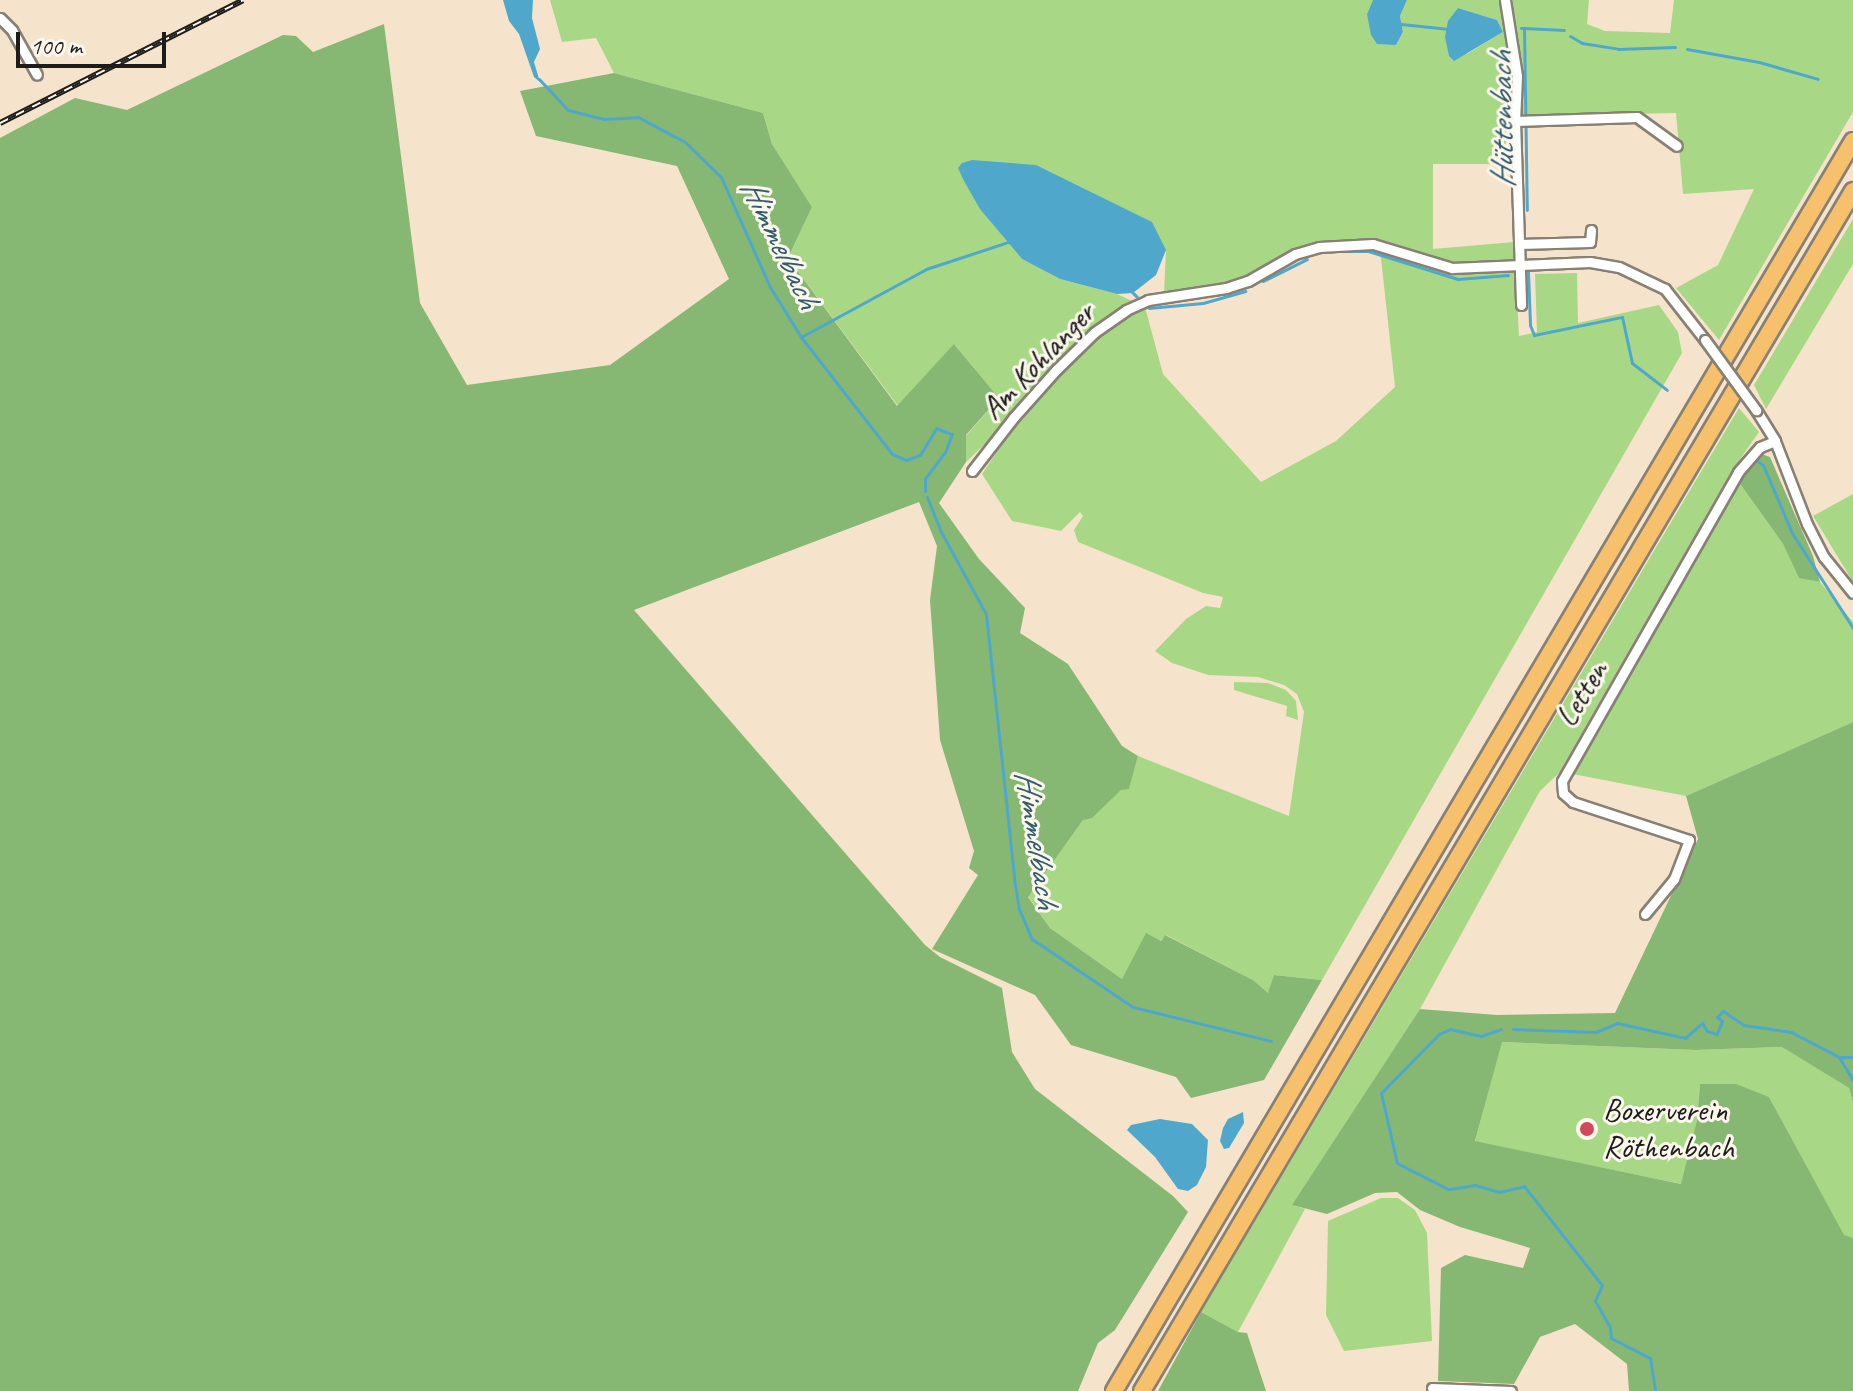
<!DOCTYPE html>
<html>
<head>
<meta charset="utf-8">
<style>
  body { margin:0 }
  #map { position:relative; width:1853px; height:1391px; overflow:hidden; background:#f5e4cb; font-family:Caveat,sans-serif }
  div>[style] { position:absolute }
  .green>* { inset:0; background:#a8d886 }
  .forest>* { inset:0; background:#86b873 }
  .water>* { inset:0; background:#4fa8cc }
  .stream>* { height:3px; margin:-1.5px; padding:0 1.5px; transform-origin:1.5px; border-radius:1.5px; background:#4fa8cc }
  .roads { filter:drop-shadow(2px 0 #888074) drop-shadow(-2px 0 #888074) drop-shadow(0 2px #888074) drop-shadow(0 -2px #888074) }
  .minor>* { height:9px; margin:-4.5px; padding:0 4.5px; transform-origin:4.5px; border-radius:4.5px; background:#fff }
  .motorway>* { height:16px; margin:-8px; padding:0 8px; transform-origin:8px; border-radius:8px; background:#f7c06c }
  .rail>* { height:6px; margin-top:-3px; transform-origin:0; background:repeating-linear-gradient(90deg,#fbf7ec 0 9px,#1c1c1c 0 18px); box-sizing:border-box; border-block:2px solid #1c1c1c }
  .bridges { filter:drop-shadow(2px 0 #888074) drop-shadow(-2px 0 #888074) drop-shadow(0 2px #888074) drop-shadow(0 -2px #888074) }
  .minor-bridge>* { height:9px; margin:-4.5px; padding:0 4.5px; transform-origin:4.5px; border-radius:4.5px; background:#fff }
  .dots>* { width:22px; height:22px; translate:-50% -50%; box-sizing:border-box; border:4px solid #fbf7ec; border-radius:50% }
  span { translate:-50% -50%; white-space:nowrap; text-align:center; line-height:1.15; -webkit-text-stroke:6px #fbf7ec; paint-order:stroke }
  .street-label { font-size:32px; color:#1c1c1c }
  .poi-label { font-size:32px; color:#1c1c1c }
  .left { translate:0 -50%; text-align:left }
  .water-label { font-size:34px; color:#335b6b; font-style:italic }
  .scale { position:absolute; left:16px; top:32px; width:150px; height:36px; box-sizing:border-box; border:4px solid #1c1c1c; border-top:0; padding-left:10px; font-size:24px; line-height:28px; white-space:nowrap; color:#1c1c1c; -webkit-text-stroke:6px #fbf7ec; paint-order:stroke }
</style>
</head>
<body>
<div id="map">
  <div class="green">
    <i style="clip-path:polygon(evenodd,550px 0,1373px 0,1367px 14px,1396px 45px,1403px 32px,1400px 16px,1407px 0,1589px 0,1587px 24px,1605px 31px,1670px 33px,1674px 0,1853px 0,1853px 112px,1719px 340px,1676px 288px,1718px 265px,1754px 189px,1683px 194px,1676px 113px,1520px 116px,1519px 164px,1433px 164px,1433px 249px,1514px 242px,1519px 336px,1537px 332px,1535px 274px,1577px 273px,1578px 323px,1659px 305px,1678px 332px,1682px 353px,1322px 980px,1274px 975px,1269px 994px,1253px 980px,1166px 935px,1122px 979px,1050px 928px,1028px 896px,1083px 820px,1121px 790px,1129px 788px,1138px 756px,1289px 816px,1304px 712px,1297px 694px,1284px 685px,1258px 677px,1208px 675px,1172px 663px,1155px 651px,1186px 619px,1206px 606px,1220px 608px,1223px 597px,1203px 593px,1078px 542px,1074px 530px,1083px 516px,1080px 512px,1061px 531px,1012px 521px,982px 474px,1011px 431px,1005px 425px,966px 462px,966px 436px,999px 398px,955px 345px,898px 406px,788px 258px,812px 207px,772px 144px,763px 113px,614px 73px,596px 38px,562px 42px,550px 0,1458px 8px,1497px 20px,1503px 32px,1467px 54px,1458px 8px,550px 0,980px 208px,1166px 250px,1164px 294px,1212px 288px,1247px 278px,1313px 245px,1343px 240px,1369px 240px,1381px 258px,1395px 387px,1336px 441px,1261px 482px,1163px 374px,1145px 307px,1117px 294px,1060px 279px,1022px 259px,980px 208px)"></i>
    <i style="clip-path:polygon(1853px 219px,1853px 264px,1766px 409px,1754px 385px)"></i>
    <i style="clip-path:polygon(1739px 408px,1759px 432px,1729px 475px,1559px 773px,1540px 791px,1420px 1009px,1293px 1205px,1305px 1209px,1238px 1332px,1201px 1312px)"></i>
    <i style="clip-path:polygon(1738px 481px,1783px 544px,1799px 577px,1820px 582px,1853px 622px,1853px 722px,1686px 796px,1573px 774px)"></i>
    <i style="clip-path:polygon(1853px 494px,1853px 582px,1813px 516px)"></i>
    <i style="clip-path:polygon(1234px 682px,1268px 683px,1286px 690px,1296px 701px,1298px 720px,1286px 716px,1287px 706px,1234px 690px)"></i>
    <i style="clip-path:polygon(1501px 1042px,1696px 1050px,1783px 1047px,1849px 1088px,1853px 1103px,1853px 1238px,1844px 1236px,1769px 1097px,1700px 1085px,1697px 1120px,1682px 1184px,1475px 1142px)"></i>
    <i style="clip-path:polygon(1381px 1198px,1398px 1198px,1415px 1210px,1427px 1233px,1432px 1341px,1344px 1351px,1326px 1315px,1328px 1221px)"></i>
  </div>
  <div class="forest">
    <i style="clip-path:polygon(384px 24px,420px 303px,467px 385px,610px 365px,729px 279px,677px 166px,536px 136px,520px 91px,614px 73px,763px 113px,772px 144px,812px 207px,788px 258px,897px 406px,954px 344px,999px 398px,966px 435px,966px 462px,939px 503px,979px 559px,1025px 608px,1020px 633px,1068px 664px,1122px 746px,1138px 756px,1129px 789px,1121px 790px,1092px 818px,1083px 820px,1028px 897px,1050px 928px,1122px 979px,1146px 933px,1161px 941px,1165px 935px,1253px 980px,1268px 993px,1274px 975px,1322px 980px,1264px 1080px,1191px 1098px,1176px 1077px,1071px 1045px,1035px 995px,932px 949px,978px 875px,969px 868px,974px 851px,940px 740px,930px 600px,937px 546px,919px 502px,634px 610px,925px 945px,940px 957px,1002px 988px,1012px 1052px,1035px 1089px,1173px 1196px,1188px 1212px,1115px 1330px,1098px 1343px,1078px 1391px,0 1391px,0 138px,75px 98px,127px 110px,283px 35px,296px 36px,313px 52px)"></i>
    <i style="clip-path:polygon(1759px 453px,1770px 457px,1813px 556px,1820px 582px,1799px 578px,1783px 544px,1738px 481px)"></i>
    <i style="clip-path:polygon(1853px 722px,1853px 1103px,1849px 1088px,1782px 1047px,1696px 1050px,1502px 1042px,1475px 1141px,1681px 1184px,1697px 1120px,1700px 1084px,1736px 1084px,1769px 1097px,1844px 1235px,1853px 1238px,1853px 1391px,1629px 1391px,1627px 1364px,1575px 1324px,1540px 1337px,1514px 1384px,1438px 1381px,1441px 1268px,1465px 1255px,1523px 1268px,1530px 1248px,1460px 1227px,1420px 1210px,1397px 1192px,1375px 1193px,1327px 1214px,1292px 1205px,1420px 1009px,1497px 1015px,1615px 1013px,1698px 839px,1686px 796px)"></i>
    <i style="clip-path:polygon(1201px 1312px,1238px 1332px,1247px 1333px,1266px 1391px,1158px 1391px)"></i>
  </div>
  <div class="water">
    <i style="clip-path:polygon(503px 0,533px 0,532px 18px,540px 49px,534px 62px,540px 82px,534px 77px,519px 34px,509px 21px)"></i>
    <i style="clip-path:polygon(1373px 0,1407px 0,1400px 16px,1403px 32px,1396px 45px,1377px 44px,1371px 35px,1367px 14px)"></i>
    <i style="clip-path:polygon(1458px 8px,1497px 20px,1503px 32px,1454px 61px,1449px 56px,1445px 37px,1448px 21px)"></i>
    <i style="clip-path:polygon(972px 160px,1036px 165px,1152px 222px,1166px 250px,1156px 275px,1133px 293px,1117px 294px,1060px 279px,1022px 259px,980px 209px,964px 181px,958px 168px,962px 163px)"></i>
    <i style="clip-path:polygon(1243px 1112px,1244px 1123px,1229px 1148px,1224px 1149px,1220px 1141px,1223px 1128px,1228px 1119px)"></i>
    <i style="clip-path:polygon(1160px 1119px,1192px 1124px,1208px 1140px,1206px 1167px,1197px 1185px,1188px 1191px,1178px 1189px,1155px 1157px,1127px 1130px,1131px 1125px)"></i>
  </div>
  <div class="stream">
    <i style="left:1401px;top:24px;width:48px;rotate:5.9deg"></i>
    <i style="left:1521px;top:28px;width:43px;rotate:2.7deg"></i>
    <i style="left:1524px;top:28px;width:182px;rotate:89.1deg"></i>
    <i style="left:1570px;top:36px;width:14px;rotate:30deg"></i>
    <i style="left:1582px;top:43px;width:36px;rotate:9deg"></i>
    <i style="left:1618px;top:49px;width:57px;rotate:-2deg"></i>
    <i style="left:1687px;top:49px;width:73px;rotate:10.2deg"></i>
    <i style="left:1759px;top:62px;width:61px;rotate:16.1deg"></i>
    <i style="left:539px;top:79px;width:42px;rotate:46.9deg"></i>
    <i style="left:568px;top:110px;width:36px;rotate:14deg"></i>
    <i style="left:603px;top:119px;width:35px;rotate:-3deg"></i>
    <i style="left:638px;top:117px;width:53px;rotate:28deg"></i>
    <i style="left:685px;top:142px;width:50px;rotate:44.2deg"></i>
    <i style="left:721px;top:177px;width:120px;rotate:66deg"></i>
    <i style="left:770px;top:287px;width:59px;rotate:58.2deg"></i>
    <i style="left:801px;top:337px;width:148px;rotate:52.1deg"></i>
    <i style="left:892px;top:454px;width:15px;rotate:23deg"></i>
    <i style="left:906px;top:460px;width:15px;rotate:-20deg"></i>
    <i style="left:920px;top:455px;width:31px;rotate:-59deg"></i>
    <i style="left:936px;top:428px;width:17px;rotate:21deg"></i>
    <i style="left:952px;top:434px;width:19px;rotate:111deg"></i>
    <i style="left:945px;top:452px;width:34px;rotate:127deg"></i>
    <i style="left:925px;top:479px;width:12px;rotate:90deg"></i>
    <i style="left:1327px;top:251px;width:41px"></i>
    <i style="left:1368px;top:251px;width:94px;rotate:17.3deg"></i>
    <i style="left:1458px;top:279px;width:50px;rotate:-4.6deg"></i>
    <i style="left:1528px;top:272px;width:53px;rotate:87.8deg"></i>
    <i style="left:1530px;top:325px;width:11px;rotate:68deg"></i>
    <i style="left:1534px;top:335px;width:90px;rotate:-11.6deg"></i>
    <i style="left:1622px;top:317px;width:47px;rotate:77.7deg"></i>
    <i style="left:1632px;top:363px;width:44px;rotate:37.6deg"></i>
    <i style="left:1263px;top:281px;width:49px;rotate:-26.6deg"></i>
    <i style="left:1131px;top:291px;width:8px;rotate:45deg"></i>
    <i style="left:1149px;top:308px;width:54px;rotate:-5.3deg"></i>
    <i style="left:1203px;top:303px;width:44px;rotate:-15.9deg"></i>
    <i style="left:801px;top:337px;width:142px;rotate:-28.5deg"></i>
    <i style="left:926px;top:269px;width:86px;rotate:-18.2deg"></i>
    <i style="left:1757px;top:461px;width:7px;rotate:34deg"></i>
    <i style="left:1763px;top:465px;width:74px;rotate:66.9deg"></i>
    <i style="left:1792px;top:533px;width:113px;rotate:57.3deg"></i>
    <i style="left:927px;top:497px;width:35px;rotate:68deg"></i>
    <i style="left:940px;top:530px;width:96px;rotate:61.3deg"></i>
    <i style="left:986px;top:614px;width:265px;rotate:83.9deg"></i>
    <i style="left:1014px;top:878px;width:31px;rotate:81deg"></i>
    <i style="left:1019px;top:909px;width:33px;rotate:67deg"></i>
    <i style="left:1032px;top:939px;width:122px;rotate:34deg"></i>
    <i style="left:1133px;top:1007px;width:142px;rotate:13.8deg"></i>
    <i style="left:1513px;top:1029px;width:83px;rotate:2.1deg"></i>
    <i style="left:1596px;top:1032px;width:23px;rotate:-23deg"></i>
    <i style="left:1617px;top:1023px;width:70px;rotate:12.4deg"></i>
    <i style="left:1685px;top:1038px;width:23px;rotate:-41deg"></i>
    <i style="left:1702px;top:1023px;width:9px;rotate:58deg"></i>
    <i style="left:1707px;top:1031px;width:10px;rotate:17deg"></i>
    <i style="left:1717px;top:1034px;width:14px;rotate:-69deg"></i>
    <i style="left:1722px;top:1021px;width:6px;rotate:-141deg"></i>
    <i style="left:1717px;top:1017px;width:8px;rotate:-45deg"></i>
    <i style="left:1723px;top:1011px;width:25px;rotate:34deg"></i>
    <i style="left:1744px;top:1025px;width:48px;rotate:8.5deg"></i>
    <i style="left:1791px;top:1032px;width:54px;rotate:27.5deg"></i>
    <i style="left:1839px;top:1057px;width:27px;rotate:59deg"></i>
    <i style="left:1841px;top:1057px;width:12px"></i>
    <i style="left:1448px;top:1189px;width:57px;rotate:-153deg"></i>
    <i style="left:1397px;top:1163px;width:72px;rotate:-102.9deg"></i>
    <i style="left:1381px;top:1093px;width:83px;rotate:-45.5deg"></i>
    <i style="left:1439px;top:1034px;width:12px;rotate:-24deg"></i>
    <i style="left:1450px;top:1029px;width:32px;rotate:13deg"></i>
    <i style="left:1481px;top:1036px;width:21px;rotate:-19deg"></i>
    <i style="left:1450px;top:1189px;width:25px;rotate:-9deg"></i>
    <i style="left:1475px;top:1185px;width:25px;rotate:16deg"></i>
    <i style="left:1499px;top:1192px;width:26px;rotate:-13deg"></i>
    <i style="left:1524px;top:1186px;width:126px;rotate:51.8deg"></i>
    <i style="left:1602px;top:1285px;width:17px;rotate:114deg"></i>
    <i style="left:1595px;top:1301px;width:30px;rotate:60deg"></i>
    <i style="left:1610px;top:1327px;width:11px;rotate:85deg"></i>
    <i style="left:1611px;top:1338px;width:44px;rotate:27.1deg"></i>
    <i style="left:1650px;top:1358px;width:33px;rotate:81deg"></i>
  </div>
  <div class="roads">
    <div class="minor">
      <i style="left:1505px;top:0;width:77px;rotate:81deg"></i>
      <i style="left:1517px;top:76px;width:45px;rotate:92.5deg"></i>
      <i style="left:1515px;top:121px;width:184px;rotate:88.1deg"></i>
      <i style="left:0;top:18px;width:17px;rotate:45deg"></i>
      <i style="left:12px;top:30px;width:51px;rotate:60.9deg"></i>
      <i style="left:1515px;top:121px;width:122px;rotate:-1.9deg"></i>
      <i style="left:1637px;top:117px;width:49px;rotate:35.9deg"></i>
      <i style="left:1519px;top:244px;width:71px;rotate:-1.6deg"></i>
      <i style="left:1590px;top:242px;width:12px;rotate:-85deg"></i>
      <i style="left:1756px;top:410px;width:36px;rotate:58deg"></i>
      <i style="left:1775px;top:441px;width:89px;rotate:68.9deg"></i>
      <i style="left:1807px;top:524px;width:37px;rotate:63deg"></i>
      <i style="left:1824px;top:557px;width:46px;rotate:51.1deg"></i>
      <i style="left:972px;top:471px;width:68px;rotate:-52.1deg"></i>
      <i style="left:1014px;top:417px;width:63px;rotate:-48.2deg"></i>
      <i style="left:1056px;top:370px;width:54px;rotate:-44.3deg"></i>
      <i style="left:1095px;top:332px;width:38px;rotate:-35deg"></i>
      <i style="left:1126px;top:310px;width:24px;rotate:-24deg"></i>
      <i style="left:1148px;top:300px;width:79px;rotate:-8.7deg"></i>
      <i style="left:1226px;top:288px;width:23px;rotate:-18deg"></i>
      <i style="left:1248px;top:281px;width:54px;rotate:-29.9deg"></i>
      <i style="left:1295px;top:254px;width:25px;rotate:-16deg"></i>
      <i style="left:1319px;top:247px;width:54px;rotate:-3.2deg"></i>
      <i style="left:1373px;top:244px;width:83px;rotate:16.9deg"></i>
      <i style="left:1452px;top:268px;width:138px;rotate:-2.5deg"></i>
      <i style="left:1590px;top:262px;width:29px;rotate:10deg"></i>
      <i style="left:1619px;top:267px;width:51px;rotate:25.6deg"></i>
      <i style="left:1665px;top:289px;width:65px;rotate:51.9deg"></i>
      <i style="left:1645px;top:914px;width:45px;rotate:-50.4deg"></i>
      <i style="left:1674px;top:879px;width:42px;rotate:-69deg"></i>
      <i style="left:1689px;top:840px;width:122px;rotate:-161.9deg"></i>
      <i style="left:1573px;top:802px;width:13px;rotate:-138deg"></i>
      <i style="left:1563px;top:793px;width:12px;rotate:-95deg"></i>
      <i style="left:1562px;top:781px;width:356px;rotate:-60.3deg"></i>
      <i style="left:1738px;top:472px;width:33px;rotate:-49deg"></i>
      <i style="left:1760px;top:447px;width:16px;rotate:-22deg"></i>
      <i style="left:1432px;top:1388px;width:79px;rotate:2.2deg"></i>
    </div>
    <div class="motorway">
      <i style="left:1114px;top:1391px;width:1452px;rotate:-59.41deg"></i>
      <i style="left:1142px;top:1391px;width:1395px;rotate:-59.35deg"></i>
    </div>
  </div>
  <div class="rail">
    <i style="left:0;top:123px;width:272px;rotate:-26.8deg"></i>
  </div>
  <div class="bridges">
    <div class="minor-bridge">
      <i style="left:1705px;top:340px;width:87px;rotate:53.9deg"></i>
    </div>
  </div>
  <div class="dots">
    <i style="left:1587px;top:1129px;background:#d1495b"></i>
  </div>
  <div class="street-label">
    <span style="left:1038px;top:361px;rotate:-46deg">Am Kohlanger</span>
    <span style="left:1582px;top:694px;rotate:-59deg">Letten</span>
  </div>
  <div class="poi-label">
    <span class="left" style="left:1603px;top:1129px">Boxerverein<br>Röthenbach</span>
  </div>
  <div class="water-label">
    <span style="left:1501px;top:120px;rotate:-91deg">Hüttenbach</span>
    <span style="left:781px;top:243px;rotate:64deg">Himmelbach</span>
    <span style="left:1038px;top:839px;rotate:81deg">Himmelbach</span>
  </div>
  <div class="scale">100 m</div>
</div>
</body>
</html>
